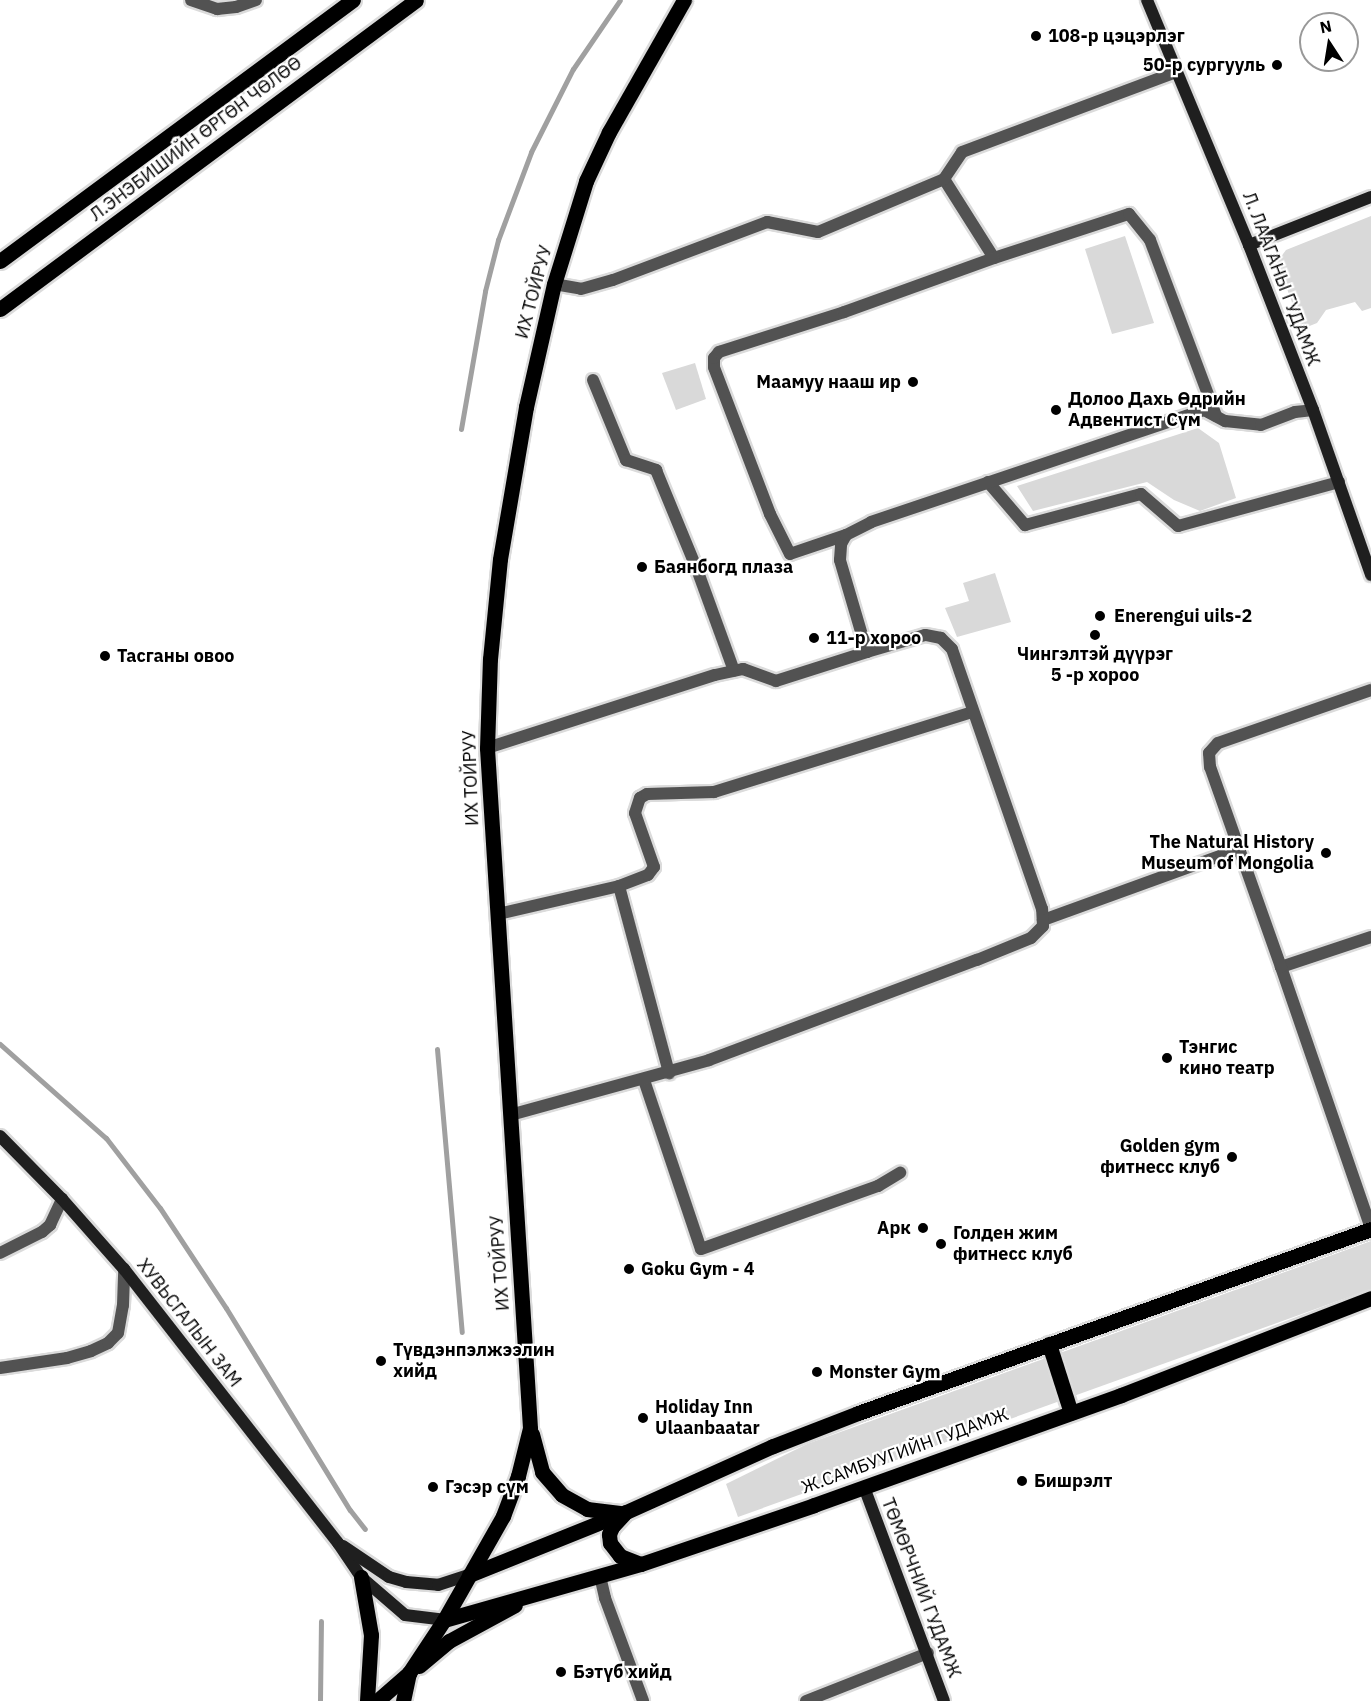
<!DOCTYPE html>
<html>
<head>
<meta charset="utf-8">
<style>
  body { margin:0 }
  #map { position:relative; width:1371px; height:1701px; overflow:hidden; background:#fff; font-family:"IBM Plex Sans",sans-serif }
  div>[style] { position:absolute }
  .green>* { inset:0; background:#d9d9d9 }
  .stream>* { height:5px; margin:-2.5px; padding:0 2.5px; transform-origin:2.5px; border-radius:2.5px; background:#a0a0a0 }
  .roads { filter:drop-shadow(2px 0 #dbdbdb) drop-shadow(-2px 0 #dbdbdb) drop-shadow(0 2px #dbdbdb) drop-shadow(0 -2px #dbdbdb) }
  .street>* { height:12px; margin:-6px; padding:0 6px; transform-origin:6px; border-radius:6px; background:#525252 }
  .secondary>* { height:12px; margin:-6px; padding:0 6px; transform-origin:6px; border-radius:6px; background:#1f1f1f }
  .primary>* { height:15px; margin:-7.5px; padding:0 7.5px; transform-origin:7.5px; border-radius:7.5px; background:#000 }
  .dots>* { width:16px; height:16px; translate:-50% -50%; box-sizing:border-box; border:3px solid #fff; border-radius:50% }
  span { translate:-50% -50%; white-space:nowrap; text-align:center; line-height:1.15; -webkit-text-stroke:4.5px #fff; paint-order:stroke }
  .poi-label { font-size:18px; color:#000; font-weight:700 }
  .left { translate:0 -50%; text-align:left }
  .right { translate:-100% -50%; text-align:right }
  .street-label { font-size:18px; color:#000 }
  .north { position:absolute; left:1299px; top:12px; width:60px; height:60px; box-sizing:border-box; background:#fff; border:2px solid #999; border-radius:50%; rotate:348deg; font-size:16px; font-weight:700; line-height:24px; text-align:center; color:#000 }
  .north::after { content:''; display:block; margin:auto; width:21px; height:27px; background:#000; clip-path:polygon(50% 0,100% 100%,50% 72%,0 100%) }
</style>
</head>
<body>
<div id="map">
  <div class="green">
    <i style="clip-path:polygon(1371px 216px,1371px 308px,1362px 311px,1355px 302px,1326px 310px,1317px 323px,1302px 329px,1277px 262px,1286px 250px)"></i>
    <i style="clip-path:polygon(1125px 236px,1154px 323px,1112px 334px,1085px 249px)"></i>
    <i style="clip-path:polygon(695px 363px,706px 399px,676px 410px,662px 373px)"></i>
    <i style="clip-path:polygon(1198px 428px,1219px 443px,1236px 498px,1200px 511px,1174px 500px,1147px 482px,1033px 511px,1017px 486px)"></i>
    <i style="clip-path:polygon(995px 573px,1011px 622px,957px 637px,945px 608px,969px 601px,963px 583px)"></i>
    <i style="clip-path:polygon(1371px 1241px,1371px 1289px,738px 1517px,726px 1484px,807px 1444px)"></i>
  </div>
  <div class="stream">
    <i style="left:461px;top:429px;width:140px;rotate:-80.1deg"></i>
    <i style="left:485px;top:291px;width:53px;rotate:-75.7deg"></i>
    <i style="left:498px;top:240px;width:94px;rotate:-69.4deg"></i>
    <i style="left:531px;top:152px;width:93px;rotate:-63.2deg"></i>
    <i style="left:573px;top:69px;width:83px;rotate:-55.7deg"></i>
    <i style="left:0;top:1044px;width:142px;rotate:41.6deg"></i>
    <i style="left:106px;top:1138px;width:88px;rotate:52.4deg"></i>
    <i style="left:160px;top:1208px;width:120px;rotate:56.6deg"></i>
    <i style="left:226px;top:1308px;width:237px;rotate:58.5deg"></i>
    <i style="left:350px;top:1510px;width:24px;rotate:52deg"></i>
    <i style="left:437px;top:1049px;width:284px;rotate:85deg"></i>
    <i style="left:320px;top:1701px;width:80px;rotate:-89.3deg"></i>
  </div>
  <div class="roads">
    <div class="street">
      <i style="left:191px;top:0;width:28px;rotate:19deg"></i>
      <i style="left:217px;top:9px;width:19px;rotate:-6deg"></i>
      <i style="left:236px;top:7px;width:21px;rotate:-19deg"></i>
      <i style="left:944px;top:179px;width:93px;rotate:57.7deg"></i>
      <i style="left:994px;top:258px;width:142px;rotate:-18.1deg"></i>
      <i style="left:1129px;top:214px;width:33px;rotate:51deg"></i>
      <i style="left:1150px;top:240px;width:188px;rotate:69.4deg"></i>
      <i style="left:554px;top:284px;width:27px;rotate:10deg"></i>
      <i style="left:581px;top:289px;width:33px;rotate:-16deg"></i>
      <i style="left:613px;top:280px;width:165px;rotate:-20.6deg"></i>
      <i style="left:767px;top:222px;width:52px;rotate:11.1deg"></i>
      <i style="left:818px;top:232px;width:137px;rotate:-22.8deg"></i>
      <i style="left:944px;top:179px;width:32px;rotate:-56deg"></i>
      <i style="left:962px;top:152px;width:228px;rotate:-20.5deg"></i>
      <i style="left:593px;top:380px;width:87px;rotate:67.6deg"></i>
      <i style="left:626px;top:460px;width:32px;rotate:18deg"></i>
      <i style="left:656px;top:470px;width:110px;rotate:67.6deg"></i>
      <i style="left:698px;top:572px;width:105px;rotate:70deg"></i>
      <i style="left:988px;top:482px;width:57px;rotate:49.3deg"></i>
      <i style="left:1025px;top:525px;width:120px;rotate:-15deg"></i>
      <i style="left:1141px;top:494px;width:49px;rotate:40.9deg"></i>
      <i style="left:1178px;top:526px;width:167px;rotate:-15.3deg"></i>
      <i style="left:846px;top:535px;width:59px;rotate:161.3deg"></i>
      <i style="left:790px;top:554px;width:45px;rotate:-116.6deg"></i>
      <i style="left:770px;top:514px;width:157px;rotate:-110.9deg"></i>
      <i style="left:714px;top:367px;width:9px;rotate:-90deg"></i>
      <i style="left:714px;top:358px;width:8px;rotate:-50deg"></i>
      <i style="left:719px;top:352px;width:131px;rotate:-17.7deg"></i>
      <i style="left:844px;top:312px;width:159px;rotate:-19.8deg"></i>
      <i style="left:487px;top:748px;width:239px;rotate:-17.8deg"></i>
      <i style="left:715px;top:675px;width:29px;rotate:-12deg"></i>
      <i style="left:743px;top:669px;width:35px;rotate:20deg"></i>
      <i style="left:776px;top:681px;width:96px;rotate:-17.7deg"></i>
      <i style="left:619px;top:886px;width:31px;rotate:-21deg"></i>
      <i style="left:648px;top:875px;width:10px;rotate:-53deg"></i>
      <i style="left:654px;top:867px;width:57px;rotate:-109.4deg"></i>
      <i style="left:635px;top:813px;width:16px;rotate:-72deg"></i>
      <i style="left:640px;top:798px;width:8px;rotate:-30deg"></i>
      <i style="left:647px;top:794px;width:67px;rotate:-1.7deg"></i>
      <i style="left:714px;top:792px;width:270px;rotate:-17.2deg"></i>
      <i style="left:498px;top:914px;width:124px;rotate:-13deg"></i>
      <i style="left:619px;top:886px;width:194px;rotate:75deg"></i>
      <i style="left:1043px;top:920px;width:208px;rotate:-19.9deg"></i>
      <i style="left:1371px;top:937px;width:95px;rotate:161.6deg"></i>
      <i style="left:1281px;top:967px;width:276px;rotate:71deg"></i>
      <i style="left:1281px;top:967px;width:212px;rotate:-109.5deg"></i>
      <i style="left:1210px;top:767px;width:14px;rotate:-94deg"></i>
      <i style="left:1209px;top:753px;width:13px;rotate:-48deg"></i>
      <i style="left:1218px;top:743px;width:162px;rotate:-19.1deg"></i>
      <i style="left:644px;top:1080px;width:178px;rotate:71.4deg"></i>
      <i style="left:701px;top:1249px;width:188px;rotate:-19.6deg"></i>
      <i style="left:878px;top:1186px;width:26px;rotate:-31deg"></i>
      <i style="left:510px;top:1115px;width:206px;rotate:-15.4deg"></i>
      <i style="left:709px;top:1060px;width:286px;rotate:-20.5deg"></i>
      <i style="left:977px;top:960px;width:58px;rotate:-22.2deg"></i>
      <i style="left:1031px;top:938px;width:17px;rotate:-45deg"></i>
      <i style="left:1043px;top:926px;width:17px;rotate:-93deg"></i>
      <i style="left:1042px;top:909px;width:275px;rotate:-109.1deg"></i>
      <i style="left:952px;top:649px;width:16px;rotate:-135deg"></i>
      <i style="left:941px;top:638px;width:16px;rotate:-169deg"></i>
      <i style="left:925px;top:635px;width:60px;rotate:163.7deg"></i>
      <i style="left:867px;top:652px;width:96px;rotate:-106.4deg"></i>
      <i style="left:840px;top:560px;width:16px;rotate:-86deg"></i>
      <i style="left:841px;top:544px;width:10px;rotate:-61deg"></i>
      <i style="left:846px;top:535px;width:28px;rotate:-27deg"></i>
      <i style="left:871px;top:522px;width:351px;rotate:-18.6deg"></i>
      <i style="left:1204px;top:410px;width:24px;rotate:28deg"></i>
      <i style="left:1225px;top:421px;width:36px;rotate:6deg"></i>
      <i style="left:1261px;top:425px;width:36px;rotate:-21deg"></i>
      <i style="left:1295px;top:412px;width:18px;rotate:-6deg"></i>
      <i style="left:0;top:1253px;width:47px;rotate:-26.6deg"></i>
      <i style="left:42px;top:1232px;width:11px;rotate:-41deg"></i>
      <i style="left:50px;top:1225px;width:29px;rotate:-65deg"></i>
      <i style="left:0;top:1368px;width:68px;rotate:-8.5deg"></i>
      <i style="left:67px;top:1358px;width:25px;rotate:-16deg"></i>
      <i style="left:91px;top:1351px;width:19px;rotate:-25deg"></i>
      <i style="left:108px;top:1343px;width:14px;rotate:-45deg"></i>
      <i style="left:118px;top:1333px;width:28px;rotate:-80deg"></i>
      <i style="left:123px;top:1305px;width:36px;rotate:-88deg"></i>
      <i style="left:600px;top:1576px;width:23px;rotate:77deg"></i>
      <i style="left:605px;top:1598px;width:110px;rotate:69.7deg"></i>
      <i style="left:806px;top:1701px;width:131px;rotate:-21.5deg"></i>
    </div>
    <div class="secondary">
      <i style="left:1147px;top:0;width:265px;rotate:67.4deg"></i>
      <i style="left:1249px;top:245px;width:177px;rotate:68.8deg"></i>
      <i style="left:1313px;top:410px;width:175px;rotate:70.6deg"></i>
      <i style="left:1249px;top:245px;width:131px;rotate:-21.5deg"></i>
      <i style="left:0;top:1136px;width:88px;rotate:45.5deg"></i>
      <i style="left:62px;top:1199px;width:94px;rotate:48.5deg"></i>
      <i style="left:124px;top:1269px;width:348px;rotate:52deg"></i>
      <i style="left:338px;top:1543px;width:41px;rotate:55.9deg"></i>
      <i style="left:361px;top:1577px;width:58px;rotate:40.8deg"></i>
      <i style="left:405px;top:1615px;width:39px;rotate:7deg"></i>
      <i style="left:864px;top:1487px;width:228px;rotate:69.5deg"></i>
      <i style="left:343px;top:1546px;width:55px;rotate:34deg"></i>
      <i style="left:389px;top:1577px;width:18px;rotate:16deg"></i>
      <i style="left:406px;top:1582px;width:32px;rotate:5deg"></i>
      <i style="left:438px;top:1585px;width:33px;rotate:-18deg"></i>
    </div>
    <div class="primary">
      <i style="left:0;top:261px;width:439px;rotate:-36.5deg"></i>
      <i style="left:0;top:309px;width:518px;rotate:-36.6deg"></i>
      <i style="left:1049px;top:1344px;width:72px;rotate:72.3deg"></i>
      <i style="left:532px;top:1434px;width:39px;rotate:75deg"></i>
      <i style="left:542px;top:1472px;width:30px;rotate:49deg"></i>
      <i style="left:562px;top:1495px;width:29px;rotate:29deg"></i>
      <i style="left:587px;top:1509px;width:33px;rotate:7deg"></i>
      <i style="left:624px;top:1514px;width:18px;rotate:133deg"></i>
      <i style="left:612px;top:1527px;width:8px;rotate:113deg"></i>
      <i style="left:609px;top:1534px;width:9px;rotate:84deg"></i>
      <i style="left:610px;top:1543px;width:16px;rotate:52deg"></i>
      <i style="left:620px;top:1556px;width:22px;rotate:21deg"></i>
      <i style="left:469px;top:1575px;width:169px;rotate:-21.9deg"></i>
      <i style="left:626px;top:1512px;width:161px;rotate:-24.2deg"></i>
      <i style="left:773px;top:1446px;width:91px;rotate:-21.2deg"></i>
      <i style="left:858px;top:1413px;width:545px;rotate:-19.73deg"></i>
      <i style="left:361px;top:1577px;width:59px;rotate:80.2deg"></i>
      <i style="left:371px;top:1635px;width:66px;rotate:93.5deg"></i>
      <i style="left:444px;top:1620px;width:205px;rotate:-15.9deg"></i>
      <i style="left:641px;top:1564px;width:183px;rotate:-18.8deg"></i>
      <i style="left:814px;top:1505px;width:326px;rotate:-19.7deg"></i>
      <i style="left:1121px;top:1395px;width:268px;rotate:-21.2deg"></i>
      <i style="left:419px;top:1666px;width:39px;rotate:-40deg"></i>
      <i style="left:449px;top:1641px;width:75px;rotate:-28.6deg"></i>
      <i style="left:377px;top:1701px;width:43px;rotate:-41.2deg"></i>
      <i style="left:409px;top:1673px;width:64px;rotate:-56.6deg"></i>
      <i style="left:444px;top:1620px;width:120px;rotate:-60.4deg"></i>
      <i style="left:503px;top:1516px;width:43px;rotate:-69.4deg"></i>
      <i style="left:518px;top:1476px;width:49px;rotate:-76deg"></i>
      <i style="left:530px;top:1428px;width:681px;rotate:-93.62deg"></i>
      <i style="left:487px;top:748px;width:89px;rotate:-88.1deg"></i>
      <i style="left:490px;top:659px;width:100px;rotate:-84.3deg"></i>
      <i style="left:500px;top:559px;width:154px;rotate:-80.3deg"></i>
      <i style="left:526px;top:407px;width:126px;rotate:-77.2deg"></i>
      <i style="left:554px;top:284px;width:108px;rotate:-72.7deg"></i>
      <i style="left:586px;top:181px;width:54px;rotate:-64.9deg"></i>
      <i style="left:609px;top:132px;width:152px;rotate:-60.4deg"></i>
      <i style="left:403px;top:1701px;width:29px;rotate:-78deg"></i>
    </div>
  </div>
  <div class="dots">
    <i style="left:1036px;top:36px;background:#000"></i>
    <i style="left:1277px;top:65px;background:#000"></i>
    <i style="left:913px;top:382px;background:#000"></i>
    <i style="left:1056px;top:410px;background:#000"></i>
    <i style="left:642px;top:567px;background:#000"></i>
    <i style="left:1100px;top:616px;background:#000"></i>
    <i style="left:1095px;top:635px;background:#000"></i>
    <i style="left:814px;top:638px;background:#000"></i>
    <i style="left:105px;top:656px;background:#000"></i>
    <i style="left:1326px;top:853px;background:#000"></i>
    <i style="left:1167px;top:1058px;background:#000"></i>
    <i style="left:1232px;top:1157px;background:#000"></i>
    <i style="left:923px;top:1228px;background:#000"></i>
    <i style="left:941px;top:1244px;background:#000"></i>
    <i style="left:629px;top:1269px;background:#000"></i>
    <i style="left:381px;top:1361px;background:#000"></i>
    <i style="left:817px;top:1372px;background:#000"></i>
    <i style="left:643px;top:1418px;background:#000"></i>
    <i style="left:1022px;top:1481px;background:#000"></i>
    <i style="left:433px;top:1487px;background:#000"></i>
    <i style="left:561px;top:1672px;background:#000"></i>
  </div>
  <div class="poi-label">
    <span class="left" style="left:1048px;top:36px">108-р цэцэрлэг</span>
    <span class="right" style="left:1265px;top:65px">50-р сургууль</span>
    <span class="right" style="left:901px;top:382px">Маамуу нааш ир</span>
    <span class="left" style="left:1068px;top:410px">Долоо Дахь Өдрийн<br>Адвентист Сүм</span>
    <span class="left" style="left:654px;top:567px">Баянбогд плаза</span>
    <span class="left" style="left:1114px;top:616px">Enerengui uils-2</span>
    <span class="left" style="left:826px;top:638px">11-р хороо</span>
    <span style="left:1095px;top:665px">Чингэлтэй дүүрэг<br>5 -р хороо</span>
    <span class="left" style="left:117px;top:656px">Тасганы овоо</span>
    <span class="right" style="left:1314px;top:853px">The Natural History<br>Museum of Mongolia</span>
    <span class="left" style="left:1179px;top:1058px">Тэнгис<br>кино театр</span>
    <span class="right" style="left:1220px;top:1157px">Golden gym<br>фитнесс клуб</span>
    <span class="right" style="left:911px;top:1228px">Арк</span>
    <span class="left" style="left:953px;top:1244px">Голден жим<br>фитнесс клуб</span>
    <span class="left" style="left:641px;top:1269px">Goku Gym - 4</span>
    <span class="left" style="left:393px;top:1361px">Түвдэнпэлжээлин<br>хийд</span>
    <span class="left" style="left:829px;top:1372px">Monster Gym</span>
    <span class="left" style="left:655px;top:1418px">Holiday Inn<br>Ulaanbaatar</span>
    <span class="left" style="left:1034px;top:1481px">Бишрэлт</span>
    <span class="left" style="left:445px;top:1487px">Гэсэр сүм</span>
    <span class="left" style="left:573px;top:1672px">Бэтүб хийд</span>
  </div>
  <div class="street-label">
    <span style="left:196px;top:139px;rotate:-37deg">Л.ЭНЭБИШИЙН ӨРГӨН ЧӨЛӨӨ</span>
    <span style="left:1281px;top:279px;rotate:69deg">Л. ЛААГАНЫ ГУДАМЖ</span>
    <span style="left:534px;top:292px;rotate:-75deg">ИХ ТОЙРУУ</span>
    <span style="left:471px;top:778px;rotate:-92deg">ИХ ТОЙРУУ</span>
    <span style="left:500px;top:1263px;rotate:-94deg">ИХ ТОЙРУУ</span>
    <span style="left:189px;top:1323px;rotate:52deg">ХУВЬСГАЛЫН ЗАМ</span>
    <span style="left:905px;top:1451px;rotate:-20deg">Ж.САМБУУГИЙН ГУДАМЖ</span>
    <span style="left:921px;top:1588px;rotate:69deg">ТӨМӨРЧНИЙ ГУДАМЖ</span>
  </div>
  <div class="north">N</div>
</div>
</body>
</html>
